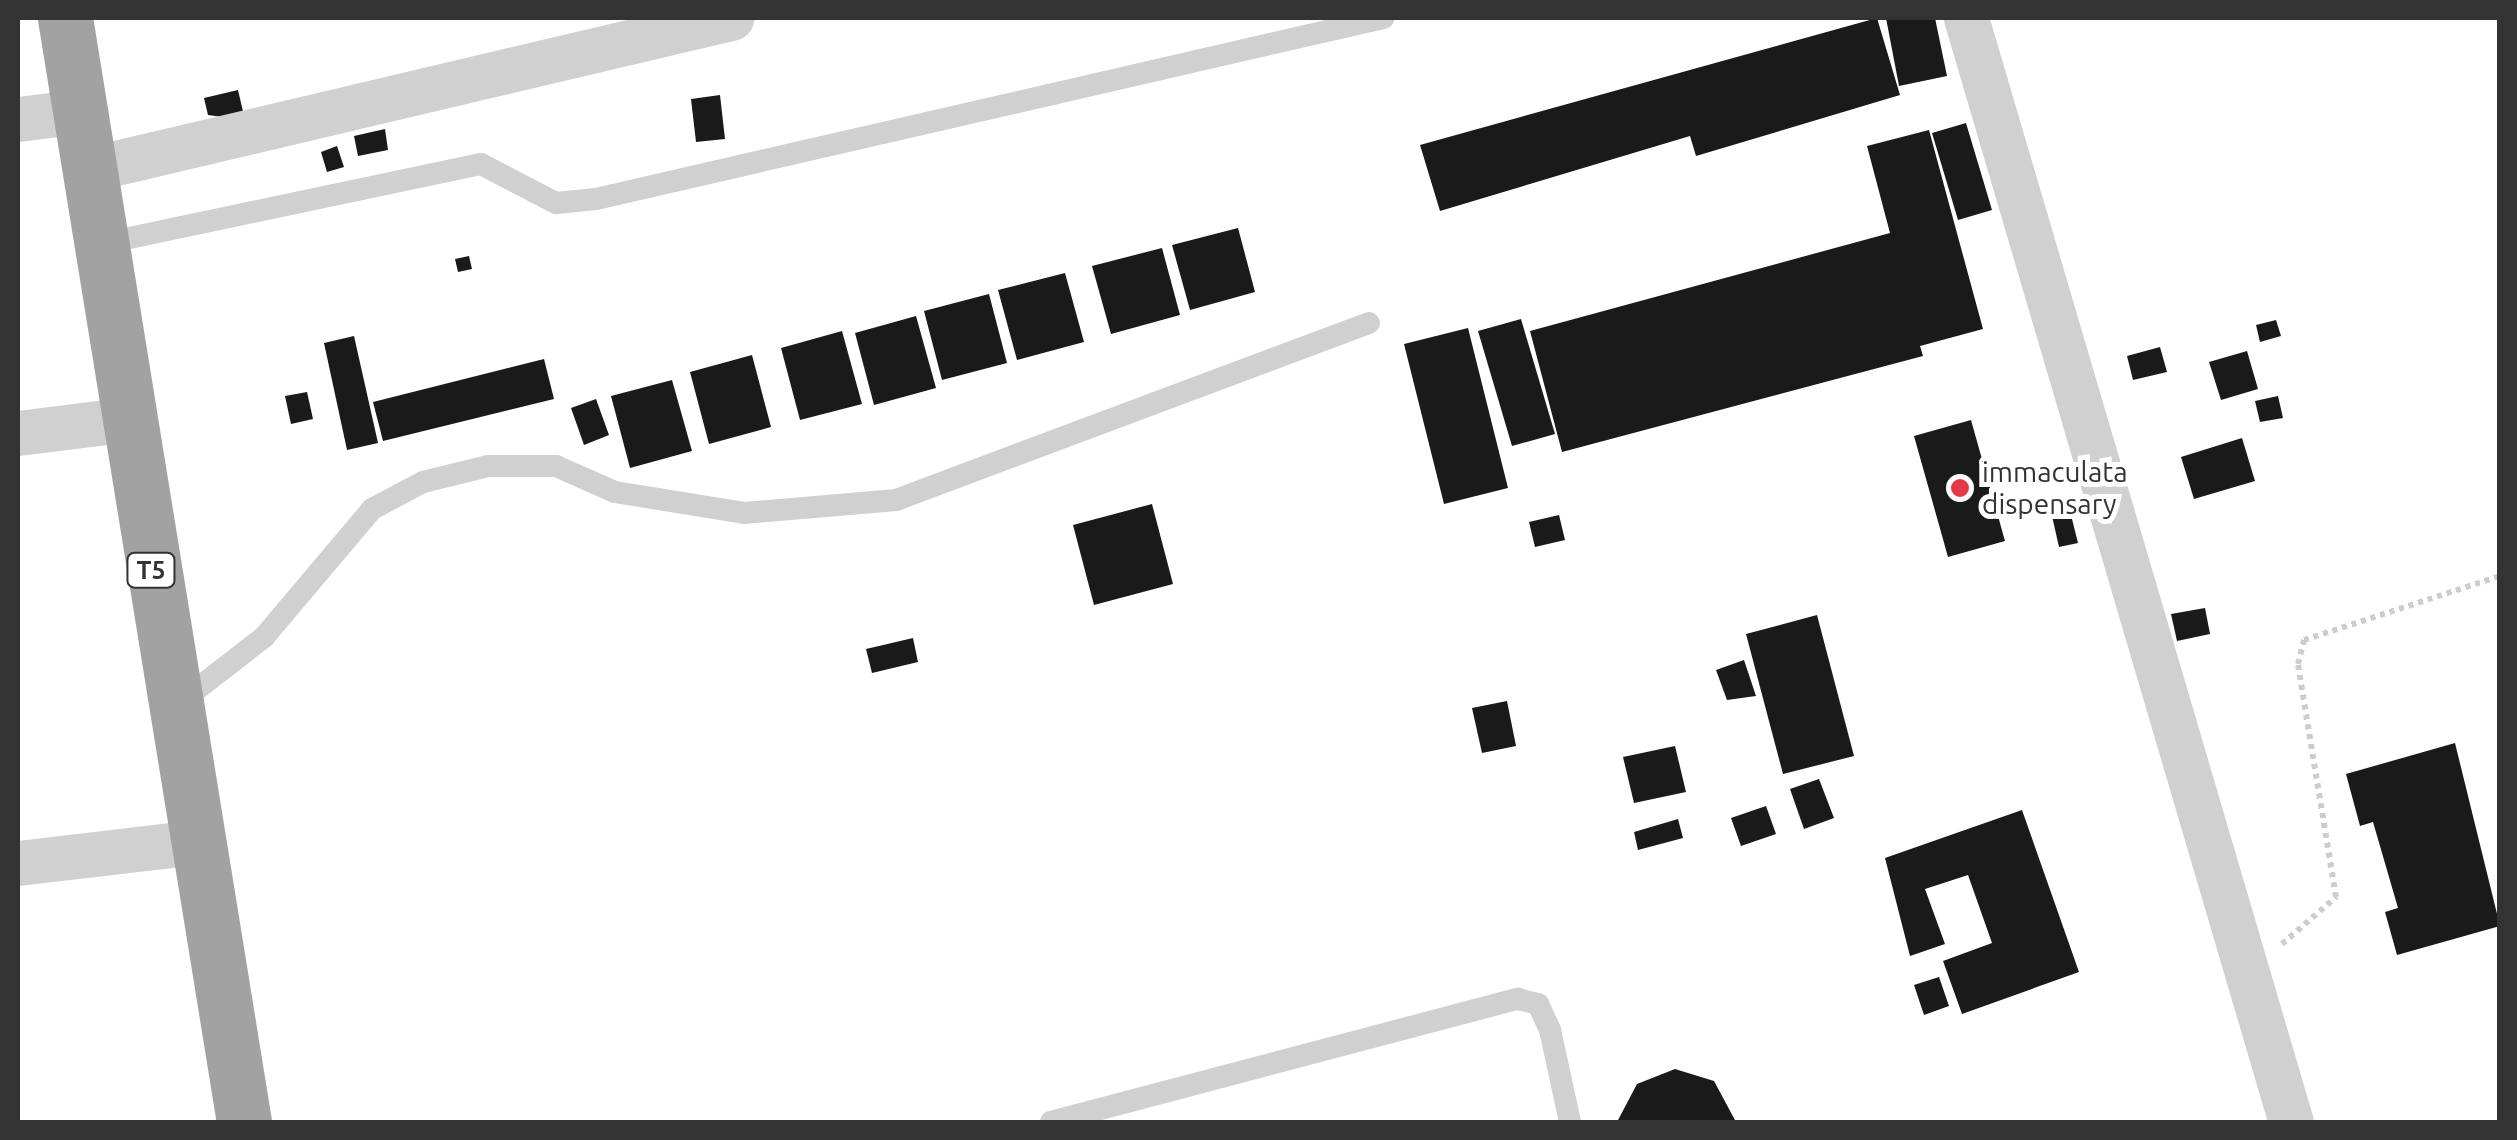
<!DOCTYPE html>
<html>
<head>
<meta charset="utf-8">
<style>
  body { margin:0 }
  #map { position:relative; width:2517px; height:1140px; overflow:hidden; background:#fff; font-family:Ubuntu,sans-serif }
  div>[style] { position:absolute }
  .building>* { inset:0; background:#1a1a1a }
  .path>* { height:6px; margin-top:-3px; transform-origin:0; background:repeating-linear-gradient(90deg,#cdcdcd 0 5px,transparent 0 10px) }
  .service>* { height:22px; margin:-11px; padding:0 11px; transform-origin:11px; border-radius:11px; background:#d0d0d0 }
  .minor>* { height:45px; margin:-22.5px; padding:0 22.5px; transform-origin:22.5px; border-radius:22.5px; background:#d0d0d0 }
  .trunk>* { height:55px; margin:-27.5px; padding:0 27.5px; transform-origin:27.5px; border-radius:27.5px; background:#a2a2a2 }
  .dots>* { width:28px; height:28px; translate:-50% -50%; box-sizing:border-box; border:5px solid #fff; border-radius:50% }
  span { translate:-50% -50%; white-space:nowrap; text-align:center; line-height:1.15; -webkit-text-stroke:10px #fff; paint-order:stroke }
  .shield-label span { padding:2px 8px; background:#fff; border:2px solid; border-radius:8px; -webkit-text-stroke-width:0 }
  .shield-label { font-size:25px; color:#333; font-weight:700 }
  .poi-label { font-size:28px; color:#333 }
  .left { translate:0 -50%; text-align:left }
  .frame { position:absolute; inset:0; border:20px solid #333; pointer-events:none }
</style>
</head>
<body>
<div id="map">
  <div class="building">
    <i style="clip-path:polygon(1877px 18px,1900px 95px,1696px 156px,1690px 136px,1440px 211px,1420px 145px)"></i>
    <i style="clip-path:polygon(1886px 18px,1935px 18px,1947px 76px,1899px 86px)"></i>
    <i style="clip-path:polygon(238px 90px,245px 120px,208px 115px,204px 98px)"></i>
    <i style="clip-path:polygon(720px 95px,725px 139px,696px 142px,691px 99px)"></i>
    <i style="clip-path:polygon(1966px 123px,1992px 210px,1958px 220px,1932px 133px)"></i>
    <i style="clip-path:polygon(385px 129px,388px 150px,358px 156px,354px 136px)"></i>
    <i style="clip-path:polygon(1929px 130px,1983px 329px,1920px 346px,1923px 356px,1562px 452px,1530px 331px,1890px 233px,1867px 146px)"></i>
    <i style="clip-path:polygon(337px 146px,344px 167px,327px 172px,321px 152px)"></i>
    <i style="clip-path:polygon(1238px 228px,1255px 292px,1190px 310px,1172px 245px)"></i>
    <i style="clip-path:polygon(1162px 248px,1180px 315px,1111px 334px,1092px 266px)"></i>
    <i style="clip-path:polygon(469px 256px,472px 269px,458px 272px,455px 259px)"></i>
    <i style="clip-path:polygon(1065px 273px,1084px 342px,1017px 360px,998px 290px)"></i>
    <i style="clip-path:polygon(989px 294px,1007px 363px,942px 380px,924px 311px)"></i>
    <i style="clip-path:polygon(916px 316px,936px 388px,874px 405px,855px 333px)"></i>
    <i style="clip-path:polygon(1521px 319px,1555px 434px,1512px 446px,1478px 331px)"></i>
    <i style="clip-path:polygon(2276px 320px,2281px 336px,2260px 342px,2256px 325px)"></i>
    <i style="clip-path:polygon(1468px 328px,1508px 488px,1444px 504px,1404px 344px)"></i>
    <i style="clip-path:polygon(842px 331px,862px 404px,800px 420px,781px 348px)"></i>
    <i style="clip-path:polygon(354px 336px,378px 443px,347px 450px,324px 343px)"></i>
    <i style="clip-path:polygon(2160px 347px,2167px 372px,2133px 380px,2127px 356px)"></i>
    <i style="clip-path:polygon(2247px 351px,2258px 389px,2221px 400px,2209px 362px)"></i>
    <i style="clip-path:polygon(752px 355px,771px 427px,709px 444px,690px 372px)"></i>
    <i style="clip-path:polygon(544px 359px,554px 399px,383px 441px,373px 402px)"></i>
    <i style="clip-path:polygon(672px 380px,692px 451px,630px 468px,611px 396px)"></i>
    <i style="clip-path:polygon(307px 392px,313px 419px,291px 424px,285px 396px)"></i>
    <i style="clip-path:polygon(2278px 396px,2283px 418px,2260px 422px,2255px 401px)"></i>
    <i style="clip-path:polygon(596px 399px,609px 435px,584px 445px,571px 408px)"></i>
    <i style="clip-path:polygon(1971px 420px,2005px 541px,1948px 557px,1914px 436px)"></i>
    <i style="clip-path:polygon(2242px 438px,2255px 481px,2194px 499px,2181px 457px)"></i>
    <i style="clip-path:polygon(2068px 503px,2078px 543px,2059px 547px,2050px 507px)"></i>
    <i style="clip-path:polygon(1152px 504px,1173px 584px,1094px 605px,1073px 525px)"></i>
    <i style="clip-path:polygon(1559px 515px,1565px 540px,1535px 547px,1529px 522px)"></i>
    <i style="clip-path:polygon(2205px 608px,2210px 634px,2177px 641px,2171px 614px)"></i>
    <i style="clip-path:polygon(1817px 615px,1854px 756px,1783px 774px,1746px 634px)"></i>
    <i style="clip-path:polygon(913px 638px,918px 662px,872px 673px,866px 649px)"></i>
    <i style="clip-path:polygon(1744px 660px,1756px 696px,1727px 700px,1716px 670px)"></i>
    <i style="clip-path:polygon(1507px 701px,1516px 746px,1482px 753px,1472px 708px)"></i>
    <i style="clip-path:polygon(2455px 743px,2500px 926px,2397px 955px,2385px 912px,2398px 908px,2373px 822px,2360px 826px,2346px 774px)"></i>
    <i style="clip-path:polygon(1675px 746px,1686px 792px,1634px 803px,1623px 757px)"></i>
    <i style="clip-path:polygon(1819px 779px,1834px 818px,1804px 829px,1790px 789px)"></i>
    <i style="clip-path:polygon(1766px 806px,1776px 834px,1741px 846px,1731px 818px)"></i>
    <i style="clip-path:polygon(2022px 810px,2079px 972px,1962px 1014px,1943px 961px,1992px 943px,1968px 875px,1925px 889px,1945px 944px,1910px 956px,1885px 858px)"></i>
    <i style="clip-path:polygon(1678px 819px,1683px 838px,1638px 850px,1634px 832px)"></i>
    <i style="clip-path:polygon(1939px 977px,1949px 1006px,1924px 1015px,1914px 985px)"></i>
    <i style="clip-path:polygon(1675px 1069px,1714px 1081px,1736px 1122px,1617px 1122px,1637px 1084px)"></i>
  </div>
  <div class="path">
    <i style="left:2282px;top:944px;width:72px;rotate:-41deg"></i>
    <i style="left:2336px;top:897px;width:236px;rotate:-99.3deg"></i>
    <i style="left:2298px;top:664px;width:25px;rotate:-76deg"></i>
    <i style="left:2304px;top:640px;width:206px;rotate:-18.1deg"></i>
  </div>
  <div class="service">
    <i style="left:101px;top:244px;width:388px;rotate:-11.9deg"></i>
    <i style="left:481px;top:164px;width:85px;rotate:27.5deg"></i>
    <i style="left:556px;top:203px;width:40px;rotate:-5.7deg"></i>
    <i style="left:596px;top:199px;width:808px;rotate:-12.95deg"></i>
    <i style="left:179px;top:703px;width:108px;rotate:-37.8deg"></i>
    <i style="left:264px;top:637px;width:167px;rotate:-49.8deg"></i>
    <i style="left:372px;top:509px;width:58px;rotate:-27.9deg"></i>
    <i style="left:423px;top:482px;width:67px;rotate:-13.8deg"></i>
    <i style="left:488px;top:466px;width:68px"></i>
    <i style="left:556px;top:466px;width:64px;rotate:23.8deg"></i>
    <i style="left:615px;top:492px;width:131px;rotate:9.2deg"></i>
    <i style="left:744px;top:513px;width:153px;rotate:-4.9deg"></i>
    <i style="left:896px;top:500px;width:505px;rotate:-20.52deg"></i>
    <i style="left:1051px;top:1122px;width:483px;rotate:-14.8deg"></i>
    <i style="left:1518px;top:999px;width:21px;rotate:14deg"></i>
    <i style="left:1538px;top:1004px;width:29px;rotate:65deg"></i>
    <i style="left:1550px;top:1030px;width:94px;rotate:77.7deg"></i>
  </div>
  <div class="minor">
    <i style="left:1966px;top:18px;width:1151px;rotate:73.6deg"></i>
    <i style="left:18px;top:119px;width:64px;rotate:-7.2deg"></i>
    <i style="left:86px;top:170px;width:663px;rotate:-13.26deg"></i>
    <i style="left:18px;top:433px;width:106px;rotate:-7.1deg"></i>
    <i style="left:18px;top:863px;width:181px;rotate:-6.7deg"></i>
  </div>
  <div class="trunk">
    <i style="left:65px;top:18px;width:1118px;rotate:80.79deg"></i>
  </div>
  <div class="dots">
    <i style="left:1960px;top:488px;background:#e63946"></i>
  </div>
  <div class="shield-label">
    <span style="left:151px;top:570px">T5</span>
  </div>
  <div class="poi-label">
    <span class="left" style="left:1982px;top:488px">immaculata<br>dispensary</span>
  </div>
  <div class="frame"></div>
</div>
</body>
</html>
